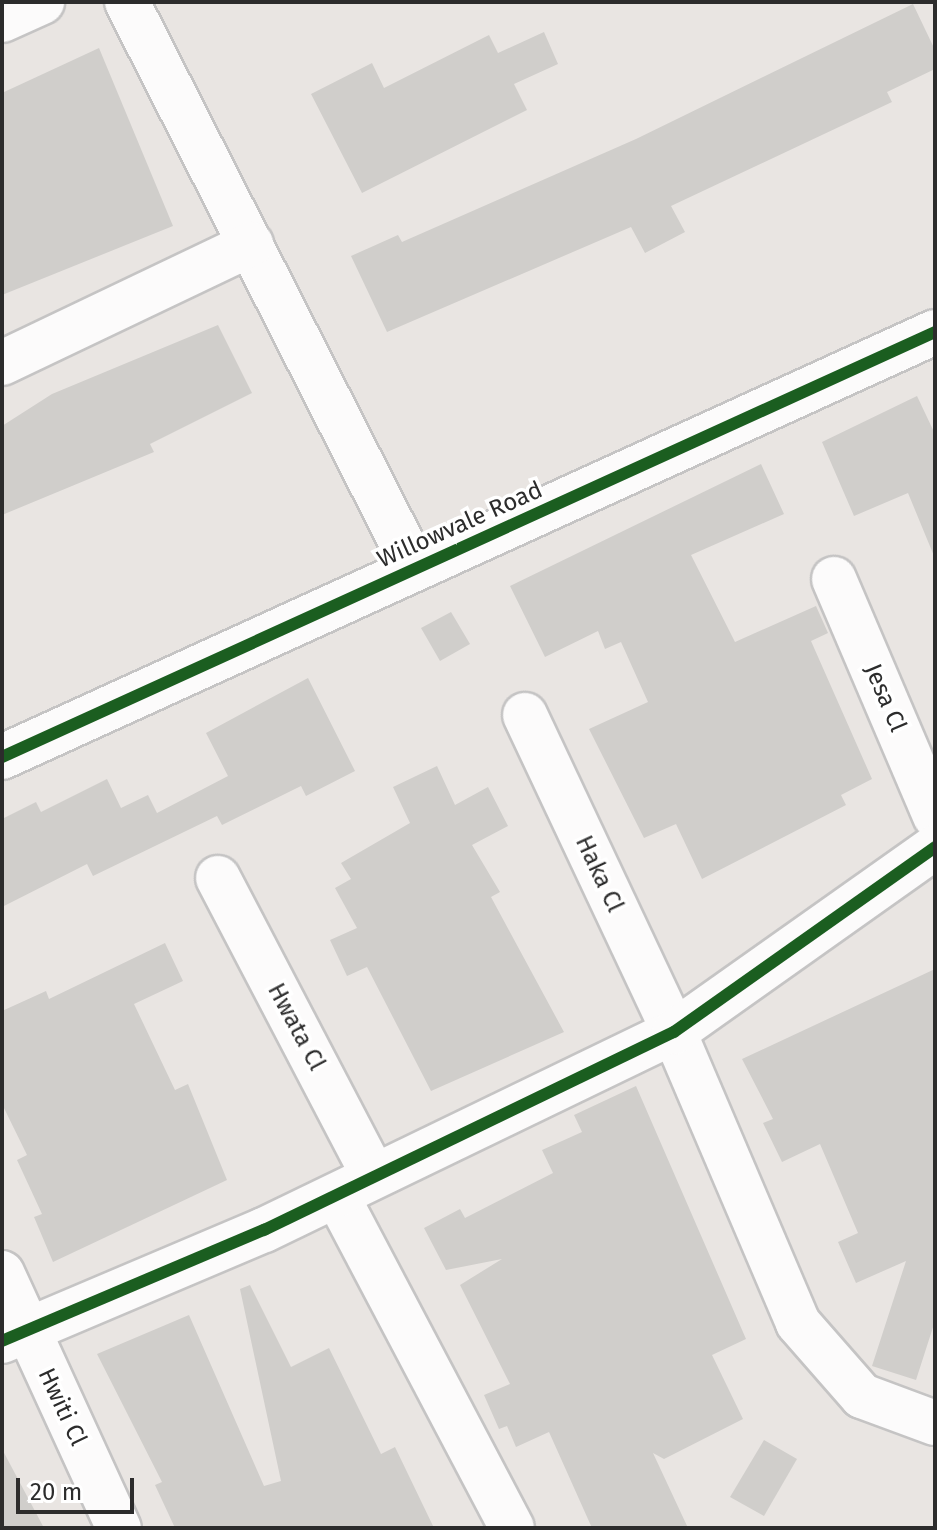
<!DOCTYPE html>
<html>
<head>
<meta charset="utf-8">
<style>
  body { margin:0 }
  #map { position:relative; width:937px; height:1530px; overflow:hidden; background:#e9e5e2; font-family:"Fira Sans",sans-serif }
  div>[style] { position:absolute }
  .building>* { inset:0; background:#d0cecb }
  .roads { filter:drop-shadow(2px 0 #c5c4c4) drop-shadow(-2px 0 #c5c4c4) drop-shadow(0 2px #c5c4c4) drop-shadow(0 -2px #c5c4c4) }
  .minor>* { height:44px; margin:-22px; padding:0 22px; transform-origin:22px; border-radius:22px; background:#fcfbfb }
  .cycleway>* { height:12px; margin:-6px; padding:0 6px; transform-origin:6px; border-radius:6px; background:#1b5e20 }
  span { translate:-50% -50%; white-space:nowrap; text-align:center; line-height:1.15; -webkit-text-stroke:7px #fff; paint-order:stroke }
  .street-label { font-size:24px; color:#2c2c2c }
  .frame { position:absolute; inset:0; border:4px solid #2c2c2c; pointer-events:none }
  .scale { position:absolute; left:16px; top:1478px; width:118px; height:36px; box-sizing:border-box; border:4px solid #2c2c2c; border-top:0; padding-left:10px; font-size:24px; line-height:28px; white-space:nowrap; color:#2c2c2c; -webkit-text-stroke:6px #fff; paint-order:stroke }
</style>
</head>
<body>
<div id="map">
  <div class="building">
    <i style="clip-path:polygon(913px 4px,935px 50px,935px 69px,887px 92px,892px 102px,671px 206px,685px 232px,645px 253px,631px 227px,387px 332px,351px 256px,398px 235px,402px 242px,636px 139px)"></i>
    <i style="clip-path:polygon(544px 32px,558px 64px,514px 84px,527px 110px,362px 193px,311px 94px,372px 63px,384px 88px,489px 35px,498px 53px)"></i>
    <i style="clip-path:polygon(99px 48px,173px 226px,2px 295px,2px 93px)"></i>
    <i style="clip-path:polygon(218px 325px,252px 393px,150px 444px,154px 452px,2px 515px,2px 426px,52px 394px)"></i>
    <i style="clip-path:polygon(917px 396px,935px 434px,934px 556px,908px 493px,854px 516px,822px 442px)"></i>
    <i style="clip-path:polygon(761px 464px,784px 514px,691px 555px,735px 642px,816px 606px,828px 633px,811px 641px,872px 779px,841px 795px,846px 805px,702px 879px,676px 824px,644px 838px,589px 729px,648px 702px,621px 642px,605px 649px,598px 631px,545px 657px,510px 586px)"></i>
    <i style="clip-path:polygon(451px 612px,470px 644px,440px 661px,421px 628px)"></i>
    <i style="clip-path:polygon(308px 678px,355px 771px,306px 796px,301px 786px,222px 825px,217px 816px,93px 876px,87px 864px,2px 907px,2px 819px,36px 802px,41px 812px,107px 779px,121px 808px,148px 795px,157px 813px,228px 776px,206px 733px)"></i>
    <i style="clip-path:polygon(437px 766px,455px 805px,488px 787px,508px 826px,472px 845px,500px 892px,491px 897px,564px 1032px,431px 1091px,367px 967px,347px 976px,330px 940px,357px 928px,335px 888px,351px 879px,341px 863px,410px 823px,393px 787px)"></i>
    <i style="clip-path:polygon(165px 943px,183px 981px,134px 1004px,175px 1090px,188px 1084px,227px 1180px,53px 1262px,34px 1217px,42px 1214px,17px 1160px,27px 1155px,2px 1104px,2px 1011px,46px 991px,49px 999px)"></i>
    <i style="clip-path:polygon(935px 969px,935px 1321px,916px 1380px,872px 1366px,906px 1261px,856px 1283px,838px 1242px,858px 1233px,820px 1144px,782px 1162px,763px 1123px,773px 1119px,742px 1059px)"></i>
    <i style="clip-path:polygon(636px 1086px,746px 1339px,712px 1355px,743px 1419px,664px 1459px,653px 1453px,688px 1528px,592px 1528px,549px 1432px,516px 1447px,507px 1426px,499px 1429px,484px 1395px,510px 1384px,460px 1285px,502px 1259px,446px 1270px,424px 1228px,460px 1209px,465px 1218px,553px 1173px,542px 1150px,582px 1132px,574px 1115px)"></i>
    <i style="clip-path:polygon(250px 1285px,291px 1367px,329px 1348px,381px 1454px,395px 1447px,434px 1528px,175px 1528px,155px 1485px,162px 1482px,97px 1354px,189px 1315px,264px 1486px,281px 1481px,240px 1289px)"></i>
    <i style="clip-path:polygon(764px 1440px,797px 1459px,764px 1516px,730px 1497px)"></i>
    <i style="clip-path:polygon(2px 1449px,44px 1528px,2px 1528px)"></i>
  </div>
  <div class="roads">
    <div class="minor">
      <i style="left:127px;top:2px;width:636px;rotate:63.07deg"></i>
      <i style="left:2px;top:20px;width:44px;rotate:-24.2deg"></i>
      <i style="left:2px;top:363px;width:276px;rotate:-25.5deg"></i>
      <i style="left:834px;top:579px;width:258px;rotate:66.9deg"></i>
      <i style="left:525px;top:715px;width:350px;rotate:64.8deg"></i>
      <i style="left:674px;top:1032px;width:316px;rotate:66.9deg"></i>
      <i style="left:798px;top:1323px;width:97px;rotate:48.8deg"></i>
      <i style="left:862px;top:1396px;width:78px;rotate:20.3deg"></i>
      <i style="left:2px;top:757px;width:1025px;rotate:-24.49deg"></i>
      <i style="left:218px;top:878px;width:336px;rotate:62.4deg"></i>
      <i style="left:337px;top:1196px;width:375px;rotate:62.2deg"></i>
      <i style="left:2px;top:1273px;width:281px;rotate:65.4deg"></i>
      <i style="left:2px;top:1341px;width:285px;rotate:-23deg"></i>
      <i style="left:264px;top:1230px;width:455px;rotate:-25.8deg"></i>
      <i style="left:674px;top:1032px;width:320px;rotate:-35.3deg"></i>
    </div>
  </div>
  <div class="cycleway">
    <i style="left:2px;top:757px;width:1025px;rotate:-24.49deg"></i>
    <i style="left:2px;top:1341px;width:285px;rotate:-23deg"></i>
    <i style="left:264px;top:1230px;width:455px;rotate:-25.8deg"></i>
    <i style="left:674px;top:1032px;width:320px;rotate:-35.3deg"></i>
  </div>
  <div class="street-label">
    <span style="left:460px;top:525px;rotate:-24deg">Willowvale Road</span>
    <span style="left:885px;top:698px;rotate:67deg">Jesa Cl</span>
    <span style="left:599px;top:874px;rotate:65deg">Haka Cl</span>
    <span style="left:296px;top:1027px;rotate:62deg">Hwata Cl</span>
    <span style="left:62px;top:1407px;rotate:65deg">Hwiti Cl</span>
  </div>
  <div class="frame"></div>
  <div class="scale">20 m</div>
</div>
</body>
</html>
